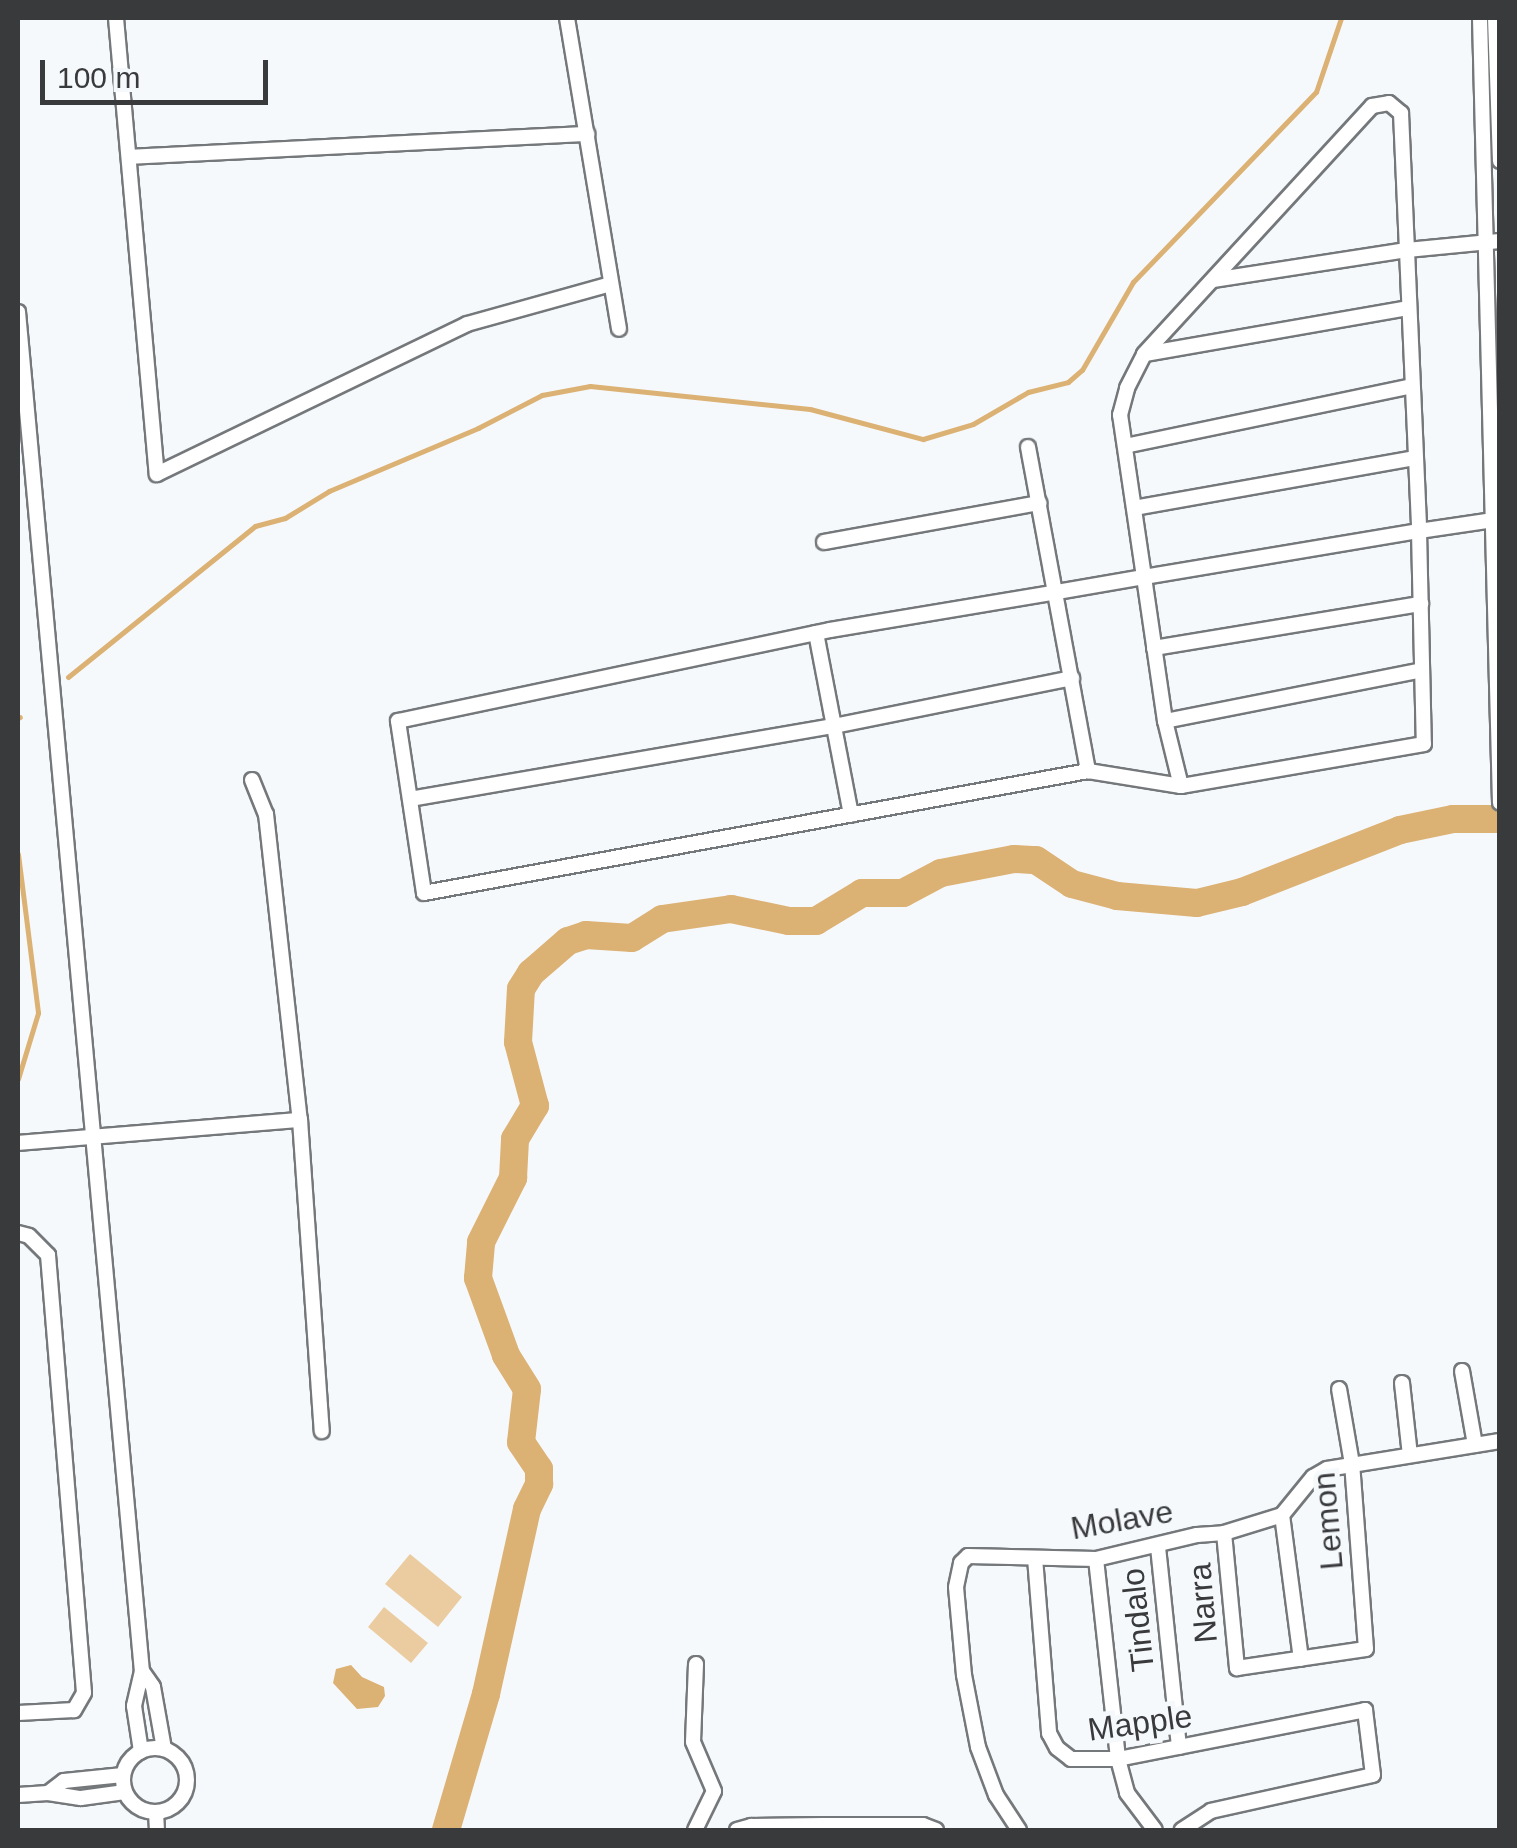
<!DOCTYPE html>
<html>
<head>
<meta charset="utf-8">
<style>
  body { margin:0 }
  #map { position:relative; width:1517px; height:1848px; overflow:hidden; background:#f6f9fc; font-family:Helvetica,sans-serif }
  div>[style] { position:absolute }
  .green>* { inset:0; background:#ebcca1 }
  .water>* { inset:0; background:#dcb174 }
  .stream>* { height:5px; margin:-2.5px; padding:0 2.5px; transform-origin:2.5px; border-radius:2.5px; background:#dcb174 }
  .river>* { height:28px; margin:-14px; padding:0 14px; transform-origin:14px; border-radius:14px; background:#dcb174 }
  .roads { filter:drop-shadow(2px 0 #75787b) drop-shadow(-2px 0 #75787b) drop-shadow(0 2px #75787b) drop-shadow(0 -2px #75787b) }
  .street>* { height:14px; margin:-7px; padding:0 7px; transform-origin:7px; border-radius:7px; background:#fff }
  .street>.ring { margin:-7px; padding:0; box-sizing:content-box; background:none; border:14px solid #fff; border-radius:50% }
  span { translate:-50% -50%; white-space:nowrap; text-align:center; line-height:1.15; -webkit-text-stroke:10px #f6f9fc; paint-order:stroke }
  .street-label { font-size:32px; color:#393a3c }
  .frame { position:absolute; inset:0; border:20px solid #393a3c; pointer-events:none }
  .scale { position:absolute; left:40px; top:60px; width:228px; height:45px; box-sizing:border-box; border:5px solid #393a3c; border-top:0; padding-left:12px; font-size:30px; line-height:35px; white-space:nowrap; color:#393a3c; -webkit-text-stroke:8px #f6f9fc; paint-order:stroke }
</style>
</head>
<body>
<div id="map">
  <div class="green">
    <i style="clip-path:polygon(410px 1554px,462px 1597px,438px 1627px,385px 1584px)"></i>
    <i style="clip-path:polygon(384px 1607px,428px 1643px,411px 1663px,368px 1627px)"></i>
  </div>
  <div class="water">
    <i style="clip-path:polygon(351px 1665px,362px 1677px,384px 1687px,385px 1696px,378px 1707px,357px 1709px,333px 1683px,336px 1669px)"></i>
  </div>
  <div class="stream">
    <i style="left:68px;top:677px;width:240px;rotate:-38.9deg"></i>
    <i style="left:255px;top:526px;width:31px;rotate:-15deg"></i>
    <i style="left:285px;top:518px;width:52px;rotate:-31.5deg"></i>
    <i style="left:329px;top:491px;width:162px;rotate:-22.9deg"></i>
    <i style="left:478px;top:428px;width:72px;rotate:-27.3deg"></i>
    <i style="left:542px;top:395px;width:49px;rotate:-10.6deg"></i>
    <i style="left:590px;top:386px;width:221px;rotate:6deg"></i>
    <i style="left:810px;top:409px;width:117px;rotate:14.9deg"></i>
    <i style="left:923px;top:439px;width:52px;rotate:-16.7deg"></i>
    <i style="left:973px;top:424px;width:64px;rotate:-30.2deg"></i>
    <i style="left:1028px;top:392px;width:41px;rotate:-14deg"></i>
    <i style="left:1068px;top:382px;width:18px;rotate:-41deg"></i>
    <i style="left:1082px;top:370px;width:102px;rotate:-59.9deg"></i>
    <i style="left:1133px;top:282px;width:264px;rotate:-46.1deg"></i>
    <i style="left:1316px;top:92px;width:78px;rotate:-71.3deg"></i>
    <i style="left:18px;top:718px;width:2px;rotate:-27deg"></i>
    <i style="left:18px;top:854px;width:160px;rotate:82.8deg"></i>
    <i style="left:38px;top:1013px;width:69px;rotate:106.9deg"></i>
  </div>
  <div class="river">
    <i style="left:446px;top:1830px;width:142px;rotate:-73.6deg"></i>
    <i style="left:486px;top:1694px;width:189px;rotate:-77.5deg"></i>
    <i style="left:527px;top:1509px;width:28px;rotate:-64deg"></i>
    <i style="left:539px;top:1484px;width:15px;rotate:-90deg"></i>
    <i style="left:539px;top:1469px;width:32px;rotate:-124deg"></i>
    <i style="left:521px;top:1442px;width:53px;rotate:-83.5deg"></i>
    <i style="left:527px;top:1389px;width:40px;rotate:-122deg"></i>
    <i style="left:506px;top:1355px;width:82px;rotate:-110deg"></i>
    <i style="left:478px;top:1278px;width:36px;rotate:-85deg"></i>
    <i style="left:481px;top:1242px;width:72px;rotate:-63.4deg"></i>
    <i style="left:513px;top:1178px;width:39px;rotate:-87deg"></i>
    <i style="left:515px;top:1139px;width:39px;rotate:-59deg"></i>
    <i style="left:535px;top:1106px;width:66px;rotate:-104.9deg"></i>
    <i style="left:518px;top:1042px;width:53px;rotate:-86.8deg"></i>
    <i style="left:521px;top:989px;width:19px;rotate:-58deg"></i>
    <i style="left:531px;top:973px;width:49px;rotate:-40.9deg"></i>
    <i style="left:568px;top:941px;width:19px;rotate:-18deg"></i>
    <i style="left:586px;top:935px;width:46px;rotate:3.7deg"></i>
    <i style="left:632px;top:938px;width:36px;rotate:-32deg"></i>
    <i style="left:662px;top:919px;width:70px;rotate:-8.2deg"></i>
    <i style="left:731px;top:909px;width:59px;rotate:11.7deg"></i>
    <i style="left:789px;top:921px;width:27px"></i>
    <i style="left:816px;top:921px;width:54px;rotate:-31.3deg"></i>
    <i style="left:862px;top:893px;width:41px"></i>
    <i style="left:903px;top:893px;width:43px;rotate:-27.8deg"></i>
    <i style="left:941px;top:873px;width:74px;rotate:-10.9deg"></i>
    <i style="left:1014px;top:859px;width:22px;rotate:3deg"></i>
    <i style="left:1036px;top:860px;width:43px;rotate:33.7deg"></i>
    <i style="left:1072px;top:884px;width:47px;rotate:14.9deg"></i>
    <i style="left:1117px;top:896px;width:80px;rotate:5deg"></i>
    <i style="left:1197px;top:903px;width:46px;rotate:-13.7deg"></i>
    <i style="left:1242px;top:892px;width:170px;rotate:-21.4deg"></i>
    <i style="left:1400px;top:830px;width:54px;rotate:-11.7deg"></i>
    <i style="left:1453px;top:819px;width:47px"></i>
  </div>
  <div class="roads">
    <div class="street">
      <i style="left:116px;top:18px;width:458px;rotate:84.9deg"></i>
      <i style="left:157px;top:474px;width:344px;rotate:-25.8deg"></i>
      <i style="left:467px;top:324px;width:146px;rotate:-15.5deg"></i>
      <i style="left:567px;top:18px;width:315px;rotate:80.5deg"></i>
      <i style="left:1480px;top:18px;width:785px;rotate:88.54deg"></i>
      <i style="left:1495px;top:18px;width:143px;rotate:88deg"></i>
      <i style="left:129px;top:157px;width:459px;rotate:-2.9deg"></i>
      <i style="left:1213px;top:280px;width:196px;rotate:-8.8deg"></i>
      <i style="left:1407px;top:250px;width:93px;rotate:-5.5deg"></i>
      <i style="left:18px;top:312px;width:1365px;rotate:84.79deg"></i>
      <i style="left:142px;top:1671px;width:36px;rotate:103deg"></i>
      <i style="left:134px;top:1706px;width:46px;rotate:81.2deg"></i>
      <i style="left:1145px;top:354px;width:268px;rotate:-9.9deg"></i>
      <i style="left:1125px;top:446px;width:293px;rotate:-11.8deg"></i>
      <i style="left:1028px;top:447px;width:330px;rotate:79.5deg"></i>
      <i style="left:1134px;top:508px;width:286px;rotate:-10.1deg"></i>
      <i style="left:824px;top:542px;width:219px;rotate:-10.3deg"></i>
      <i style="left:816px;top:633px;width:185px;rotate:79.1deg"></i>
      <i style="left:1154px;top:648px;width:271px;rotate:-9.4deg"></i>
      <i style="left:1165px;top:721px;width:262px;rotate:-11.2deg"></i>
      <i style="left:252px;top:780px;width:37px;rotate:68deg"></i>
      <i style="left:266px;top:814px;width:308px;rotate:83.7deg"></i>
      <i style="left:300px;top:1120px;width:312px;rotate:86deg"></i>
      <i style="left:1181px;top:786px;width:67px;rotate:-103.8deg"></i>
      <i style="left:1165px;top:721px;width:146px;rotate:-98.3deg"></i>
      <i style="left:1144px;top:577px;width:164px;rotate:-98.4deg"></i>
      <i style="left:1120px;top:415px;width:28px;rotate:-75deg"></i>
      <i style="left:1127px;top:388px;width:38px;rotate:-63deg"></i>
      <i style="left:1144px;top:354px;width:337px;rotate:-47.4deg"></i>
      <i style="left:1372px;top:106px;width:17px;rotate:-10deg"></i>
      <i style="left:1389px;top:103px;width:16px;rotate:40deg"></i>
      <i style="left:1401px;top:113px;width:418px;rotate:87.5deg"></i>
      <i style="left:1419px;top:531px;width:213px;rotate:88.7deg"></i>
      <i style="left:1424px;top:744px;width:247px;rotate:170.2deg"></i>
      <i style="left:1181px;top:786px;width:94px;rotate:-170.8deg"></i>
      <i style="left:1088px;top:771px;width:675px;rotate:169.59deg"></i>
      <i style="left:424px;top:893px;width:174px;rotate:-98.6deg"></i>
      <i style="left:398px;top:721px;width:441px;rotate:-11.9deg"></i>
      <i style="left:830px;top:630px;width:230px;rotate:-9.5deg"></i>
      <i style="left:1057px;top:592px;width:88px;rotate:-9.8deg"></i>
      <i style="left:1144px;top:577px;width:279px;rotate:-9.5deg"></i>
      <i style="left:1419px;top:531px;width:82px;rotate:-8.4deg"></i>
      <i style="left:410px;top:799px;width:430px;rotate:-9.8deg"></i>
      <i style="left:834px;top:726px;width:243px;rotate:-11.4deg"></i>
      <i style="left:18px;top:1143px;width:283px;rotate:-4.7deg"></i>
      <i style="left:18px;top:1233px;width:11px;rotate:15deg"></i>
      <i style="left:29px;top:1236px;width:27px;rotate:45deg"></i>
      <i style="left:48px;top:1255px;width:439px;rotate:85.3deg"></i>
      <i style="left:84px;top:1693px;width:20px;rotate:120deg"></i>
      <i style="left:74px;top:1710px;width:56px;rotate:176.9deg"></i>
      <i style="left:1462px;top:1371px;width:75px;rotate:80deg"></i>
      <i style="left:1402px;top:1383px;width:72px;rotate:83.7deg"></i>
      <i style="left:1282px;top:1515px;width:145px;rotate:82.5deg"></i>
      <i style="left:1224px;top:1533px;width:136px;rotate:84.5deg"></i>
      <i style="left:1237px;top:1668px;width:130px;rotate:-8.4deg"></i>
      <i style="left:1366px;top:1649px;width:186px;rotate:-94.3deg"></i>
      <i style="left:1352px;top:1464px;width:76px;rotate:-99.8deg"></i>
      <i style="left:1158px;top:1547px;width:201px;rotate:84deg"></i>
      <i style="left:1035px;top:1558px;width:176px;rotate:85.4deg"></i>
      <i style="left:1049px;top:1733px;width:17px;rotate:62deg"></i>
      <i style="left:1057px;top:1748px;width:18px;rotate:38deg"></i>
      <i style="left:1071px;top:1759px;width:47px"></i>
      <i style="left:1118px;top:1759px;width:252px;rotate:-11.2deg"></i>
      <i style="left:1365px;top:1710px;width:65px;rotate:83deg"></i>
      <i style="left:1373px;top:1775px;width:166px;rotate:167.5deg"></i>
      <i style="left:1211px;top:1811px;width:35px;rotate:147deg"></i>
      <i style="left:1096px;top:1559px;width:201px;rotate:83.7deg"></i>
      <i style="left:1118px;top:1759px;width:35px;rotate:75deg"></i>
      <i style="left:1127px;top:1793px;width:46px;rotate:52.9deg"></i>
      <i style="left:142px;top:1671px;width:19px;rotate:55deg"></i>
      <i style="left:153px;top:1687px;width:63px;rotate:79.9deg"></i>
      <i class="ring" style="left:123px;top:1748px;width:50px;height:50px"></i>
      <i style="left:48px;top:1793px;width:20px;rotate:-37deg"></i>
      <i style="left:64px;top:1781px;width:59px;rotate:-5.8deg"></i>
      <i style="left:18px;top:1795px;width:30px;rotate:-4deg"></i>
      <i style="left:48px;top:1793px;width:33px;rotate:9deg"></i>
      <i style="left:81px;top:1798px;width:44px;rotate:-7.8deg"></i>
      <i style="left:156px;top:1812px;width:18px;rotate:87deg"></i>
      <i style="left:695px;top:1830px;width:43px;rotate:-64deg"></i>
      <i style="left:714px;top:1791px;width:53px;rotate:-113.2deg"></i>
      <i style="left:693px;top:1742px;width:78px;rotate:-87.8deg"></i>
      <i style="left:737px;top:1830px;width:15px;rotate:-16deg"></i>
      <i style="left:751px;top:1826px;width:72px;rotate:-0.8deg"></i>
      <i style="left:823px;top:1825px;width:100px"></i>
      <i style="left:923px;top:1825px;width:14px;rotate:21deg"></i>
      <i style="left:1019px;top:1830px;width:42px;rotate:-123.3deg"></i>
      <i style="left:996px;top:1795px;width:51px;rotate:-110.6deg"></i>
      <i style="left:978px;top:1747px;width:73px;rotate:-101deg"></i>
      <i style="left:964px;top:1675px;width:88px;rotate:-95.2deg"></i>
      <i style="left:956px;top:1587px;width:25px;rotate:-78deg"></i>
      <i style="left:961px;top:1563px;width:10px;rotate:-45deg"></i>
      <i style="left:968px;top:1556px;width:128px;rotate:1.3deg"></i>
      <i style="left:1096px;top:1559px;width:104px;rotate:-13.4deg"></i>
      <i style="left:1197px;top:1535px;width:27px;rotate:-4deg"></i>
      <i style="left:1224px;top:1533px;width:61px;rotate:-17.2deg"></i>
      <i style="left:1282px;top:1515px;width:49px;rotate:-50.8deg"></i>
      <i style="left:1313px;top:1477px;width:16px;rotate:-30deg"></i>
      <i style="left:1327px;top:1469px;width:175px;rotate:-9.2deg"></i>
    </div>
  </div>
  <div class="street-label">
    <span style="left:1122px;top:1520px;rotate:-10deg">Molave</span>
    <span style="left:1328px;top:1521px;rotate:-95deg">Lemon</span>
    <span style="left:1203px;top:1603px;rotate:-95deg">Narra</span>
    <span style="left:1138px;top:1620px;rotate:-96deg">Tindalo</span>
    <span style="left:1140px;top:1723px;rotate:-8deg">Mapple</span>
  </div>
  <div class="frame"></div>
  <div class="scale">100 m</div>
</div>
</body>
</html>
